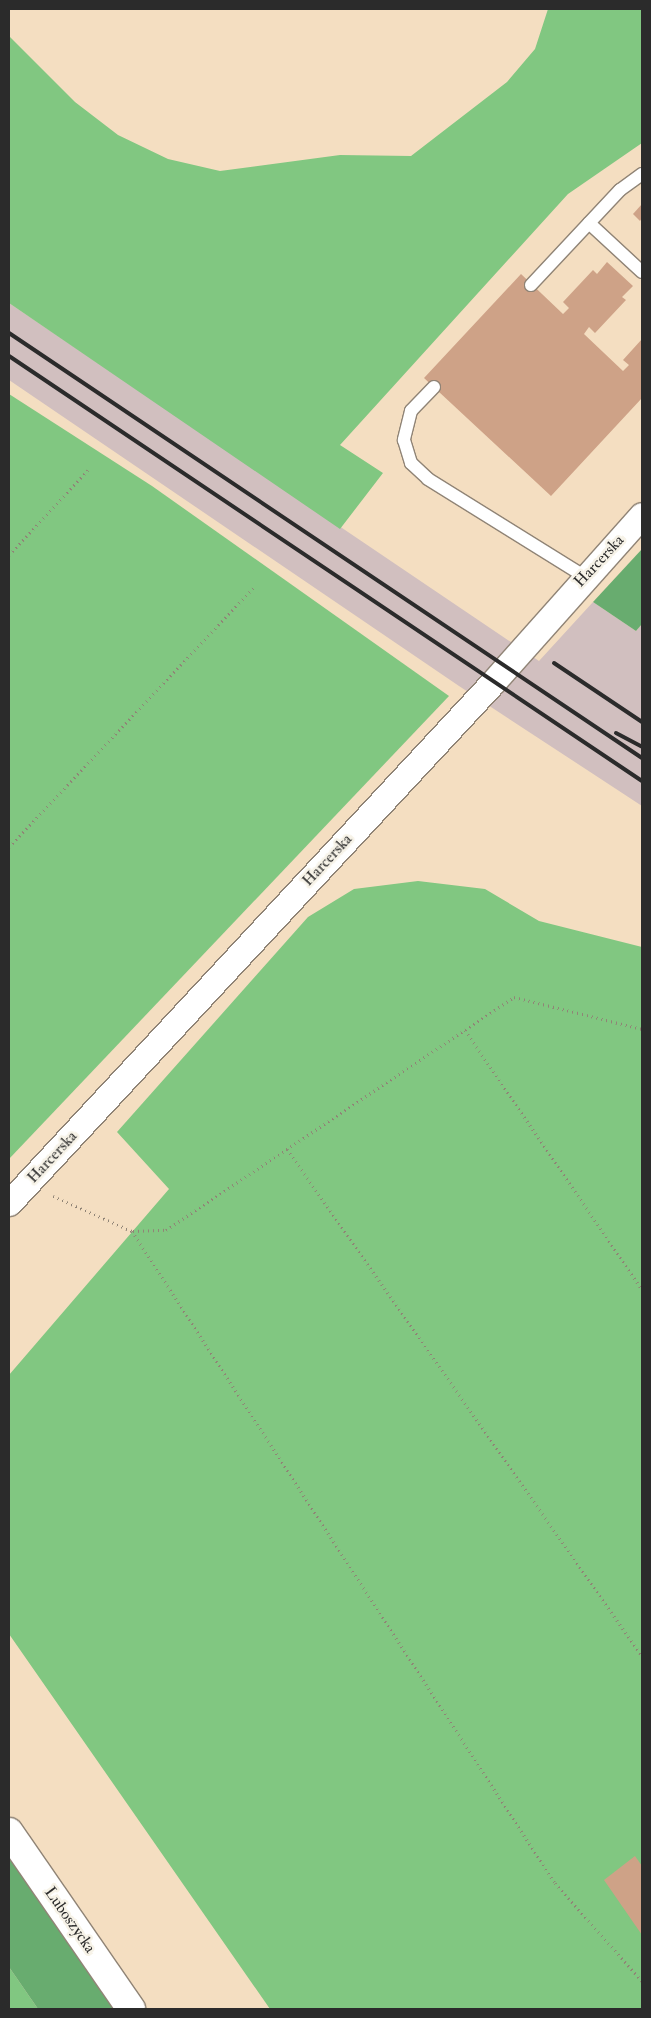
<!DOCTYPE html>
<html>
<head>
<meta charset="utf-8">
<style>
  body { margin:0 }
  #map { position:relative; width:651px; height:2018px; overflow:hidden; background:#f4dec1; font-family:"IM FELL Double Pica",serif }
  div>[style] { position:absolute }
  .industrial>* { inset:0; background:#d1bfbf }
  .green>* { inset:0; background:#81c781 }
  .forest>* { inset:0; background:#68ac6f }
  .building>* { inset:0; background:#cea287 }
  .path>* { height:3px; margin-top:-1.5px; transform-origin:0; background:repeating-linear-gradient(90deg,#908476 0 1px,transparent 0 5px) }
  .roads { filter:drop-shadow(1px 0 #908476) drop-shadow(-1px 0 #908476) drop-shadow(0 1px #908476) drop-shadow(0 -1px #908476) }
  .service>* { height:12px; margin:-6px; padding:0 6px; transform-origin:6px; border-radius:6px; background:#fff }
  .minor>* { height:25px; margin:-12.5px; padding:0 12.5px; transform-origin:12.5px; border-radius:12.5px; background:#fff }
  .tertiary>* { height:28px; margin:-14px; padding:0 14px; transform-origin:14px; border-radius:14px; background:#fff }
  .rail>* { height:4px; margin:-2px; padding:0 2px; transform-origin:2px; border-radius:2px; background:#2b2b2b }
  span { translate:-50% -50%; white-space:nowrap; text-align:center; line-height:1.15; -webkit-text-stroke:5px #f7f3e8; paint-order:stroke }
  .street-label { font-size:16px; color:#2b2b2b }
  .frame { position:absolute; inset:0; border:10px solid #2b2b2b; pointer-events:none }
</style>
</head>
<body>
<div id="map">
  <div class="industrial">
    <i style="clip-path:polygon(9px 303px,539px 661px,593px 602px,636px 631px,642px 624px,642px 806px,459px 686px,9px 380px)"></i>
  </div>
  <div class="green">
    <i style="clip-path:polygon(548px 9px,642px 9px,642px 143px,568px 194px,340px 445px,383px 473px,340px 529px,9px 303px,9px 36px,75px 102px,118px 135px,168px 159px,220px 171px,340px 155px,411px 156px,507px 82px,535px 49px)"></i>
    <i style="clip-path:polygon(9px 394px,152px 486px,449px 696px,9px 1159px)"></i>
    <i style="clip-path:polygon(418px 881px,485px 889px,539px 921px,642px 947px,642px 2009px,270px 2009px,9px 1634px,9px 1375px,169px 1189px,117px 1132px,308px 917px,354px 889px)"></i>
    <i style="clip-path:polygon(9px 1967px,38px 2009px,9px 2009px)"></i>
  </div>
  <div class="forest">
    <i style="clip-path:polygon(642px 549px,642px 624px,636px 631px,593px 602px)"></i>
    <i style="clip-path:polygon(9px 1832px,131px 2009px,38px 2009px,9px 1967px)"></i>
  </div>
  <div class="building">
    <i style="clip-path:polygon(642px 204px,642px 218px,640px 221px,633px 214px)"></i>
    <i style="clip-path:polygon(607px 262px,633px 286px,622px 297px,626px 300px,595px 333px,589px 327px,584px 334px,623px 371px,629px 365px,623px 360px,642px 339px,642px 398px,551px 496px,424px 378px,521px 274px,563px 314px,569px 308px,563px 302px,593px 270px,597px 274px)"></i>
    <i style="clip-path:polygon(635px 1856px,642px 1866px,642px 1935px,604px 1880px)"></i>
  </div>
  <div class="path">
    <i style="left:9px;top:555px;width:116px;rotate:-47.1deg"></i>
    <i style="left:9px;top:847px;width:357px;rotate:-46.7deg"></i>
    <i style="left:465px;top:1030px;width:314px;rotate:55.7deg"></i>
    <i style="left:287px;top:1149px;width:619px;rotate:55deg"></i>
    <i style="left:53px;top:1196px;width:86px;rotate:23.9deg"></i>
    <i style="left:132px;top:1231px;width:777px;rotate:57.03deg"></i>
    <i style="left:555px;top:1883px;width:131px;rotate:48.4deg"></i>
    <i style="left:133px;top:1231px;width:33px;rotate:-2deg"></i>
    <i style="left:166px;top:1230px;width:419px;rotate:-33.8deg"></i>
    <i style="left:514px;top:997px;width:132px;rotate:14deg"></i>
  </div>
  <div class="roads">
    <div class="service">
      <i style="left:589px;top:223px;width:72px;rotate:42.8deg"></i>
      <i style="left:531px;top:285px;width:130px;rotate:-46.9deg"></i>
      <i style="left:620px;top:190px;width:27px;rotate:-36deg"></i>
      <i style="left:434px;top:387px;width:33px;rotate:134deg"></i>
      <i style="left:411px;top:411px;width:30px;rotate:104deg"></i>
      <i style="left:404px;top:440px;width:24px;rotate:73deg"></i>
      <i style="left:411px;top:463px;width:23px;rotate:43deg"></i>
      <i style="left:428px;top:479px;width:184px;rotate:31.9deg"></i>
    </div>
    <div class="minor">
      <i style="left:9px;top:1203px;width:713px;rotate:-47.1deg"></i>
      <i style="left:494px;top:681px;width:222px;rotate:-48.3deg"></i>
    </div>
    <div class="tertiary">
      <i style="left:9px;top:1832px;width:215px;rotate:55.4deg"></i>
    </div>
  </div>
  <div class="rail">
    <i style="left:9px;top:333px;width:762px;rotate:33.88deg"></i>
    <i style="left:9px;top:356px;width:762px;rotate:33.88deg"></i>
    <i style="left:554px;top:663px;width:106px;rotate:33.8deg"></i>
    <i style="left:616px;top:733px;width:30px;rotate:28deg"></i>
  </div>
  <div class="street-label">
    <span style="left:599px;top:561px;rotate:-47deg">Harcerska</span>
    <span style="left:327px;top:860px;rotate:-47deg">Harcerska</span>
    <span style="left:52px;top:1157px;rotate:-47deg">Harcerska</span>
    <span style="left:70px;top:1920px;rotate:55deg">Luboszycka</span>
  </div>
  <div class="frame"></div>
</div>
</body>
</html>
